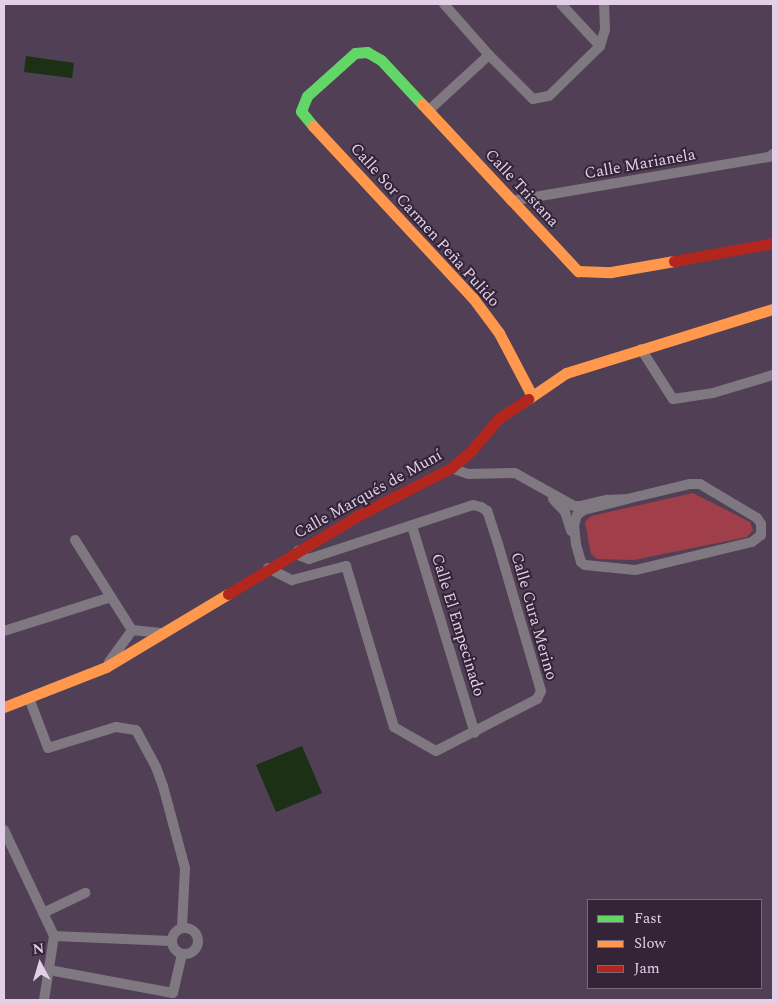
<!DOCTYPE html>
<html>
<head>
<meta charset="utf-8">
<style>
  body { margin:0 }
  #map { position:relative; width:777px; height:1004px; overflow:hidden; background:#503f55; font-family:Spectral,serif }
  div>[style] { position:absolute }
  .green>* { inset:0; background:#a03f4a }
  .water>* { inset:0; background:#1b3015 }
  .street>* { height:10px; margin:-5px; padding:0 5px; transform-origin:5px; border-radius:5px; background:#7f7881 }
  .street>.ring { margin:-5px; padding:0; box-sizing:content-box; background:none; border:10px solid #7f7881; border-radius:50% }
  .fast>* { height:11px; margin:-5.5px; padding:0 5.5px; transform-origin:5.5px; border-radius:5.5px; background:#63d668 }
  .slow>* { height:11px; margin:-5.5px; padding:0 5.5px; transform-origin:5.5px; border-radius:5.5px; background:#ff974d }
  .jam>* { height:11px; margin:-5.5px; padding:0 5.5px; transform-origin:5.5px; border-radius:5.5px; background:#b3261e }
  span { translate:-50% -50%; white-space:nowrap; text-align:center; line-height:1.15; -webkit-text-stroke:4px #332537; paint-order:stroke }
  .street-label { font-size:16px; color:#e3d0e8 }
  .frame { position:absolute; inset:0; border:5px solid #e3d0e8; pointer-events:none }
  .legend { position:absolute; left:587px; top:899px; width:175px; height:90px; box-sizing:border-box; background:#332537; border:1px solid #79697e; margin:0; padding:6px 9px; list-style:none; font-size:15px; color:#e3d0e8 }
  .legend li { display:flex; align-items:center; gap:10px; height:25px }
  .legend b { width:25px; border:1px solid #79697e }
  .north { position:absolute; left:15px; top:939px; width:50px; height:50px; -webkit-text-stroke:4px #332537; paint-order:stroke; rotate:354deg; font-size:14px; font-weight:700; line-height:20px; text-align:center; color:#e3d0e8 }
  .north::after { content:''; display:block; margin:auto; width:18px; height:22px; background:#e3d0e8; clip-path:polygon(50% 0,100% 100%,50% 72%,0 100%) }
</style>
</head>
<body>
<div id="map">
  <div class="green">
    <i style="clip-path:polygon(693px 493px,750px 522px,753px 530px,747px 537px,634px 560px,597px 559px,591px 554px,585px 522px,591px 516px)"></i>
  </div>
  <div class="water">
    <i style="clip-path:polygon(26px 56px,74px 63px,72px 78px,24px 72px)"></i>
    <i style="clip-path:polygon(302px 746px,322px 793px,276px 812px,256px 765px)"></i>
  </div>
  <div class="street">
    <i style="left:444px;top:4px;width:68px;rotate:48.6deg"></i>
    <i style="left:489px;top:55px;width:62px;rotate:45deg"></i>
    <i style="left:533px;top:99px;width:16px;rotate:-11deg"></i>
    <i style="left:549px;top:96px;width:71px;rotate:-44.4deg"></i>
    <i style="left:600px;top:46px;width:57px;rotate:-132.9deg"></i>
    <i style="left:600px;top:46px;width:17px;rotate:-73deg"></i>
    <i style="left:605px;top:30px;width:26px;rotate:-92deg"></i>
    <i style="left:428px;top:111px;width:83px;rotate:-42.6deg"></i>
    <i style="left:511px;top:201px;width:262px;rotate:-9.7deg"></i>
    <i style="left:769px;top:157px;width:5px;rotate:-37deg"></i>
    <i style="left:641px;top:349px;width:59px;rotate:57.4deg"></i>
    <i style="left:673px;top:399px;width:40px;rotate:-8.5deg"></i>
    <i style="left:713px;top:393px;width:63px;rotate:-16.7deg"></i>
    <i style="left:451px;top:468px;width:18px;rotate:19deg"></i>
    <i style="left:468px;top:474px;width:47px;rotate:-1.2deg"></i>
    <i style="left:515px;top:473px;width:68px;rotate:29.2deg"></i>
    <i style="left:574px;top:506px;width:6px"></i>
    <i style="left:580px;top:506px;width:28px;rotate:-13deg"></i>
    <i style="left:607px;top:500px;width:20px;rotate:-3deg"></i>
    <i style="left:627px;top:499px;width:65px;rotate:-13.4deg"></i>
    <i style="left:690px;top:484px;width:10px"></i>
    <i style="left:700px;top:484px;width:66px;rotate:30.8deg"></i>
    <i style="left:757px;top:518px;width:7px;rotate:56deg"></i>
    <i style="left:761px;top:524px;width:11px;rotate:90deg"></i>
    <i style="left:761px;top:535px;width:11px;rotate:142deg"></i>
    <i style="left:752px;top:542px;width:120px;rotate:166.5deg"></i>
    <i style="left:635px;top:570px;width:50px;rotate:-174.3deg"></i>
    <i style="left:585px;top:565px;width:5px;rotate:-143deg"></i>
    <i style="left:581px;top:562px;width:19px;rotate:-106deg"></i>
    <i style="left:576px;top:544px;width:18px;rotate:-96deg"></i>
    <i style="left:574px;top:526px;width:11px;rotate:-75deg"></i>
    <i style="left:577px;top:515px;width:9px;rotate:-36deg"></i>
    <i style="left:584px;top:510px;width:44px;rotate:-14.3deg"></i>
    <i style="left:553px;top:499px;width:18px;rotate:47deg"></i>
    <i style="left:565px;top:512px;width:20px;rotate:72deg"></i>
    <i style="left:412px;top:526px;width:216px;rotate:73.1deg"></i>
    <i style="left:75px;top:540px;width:107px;rotate:57.7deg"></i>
    <i style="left:268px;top:568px;width:27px;rotate:27deg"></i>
    <i style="left:292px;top:580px;width:56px;rotate:-14.5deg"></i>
    <i style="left:346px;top:566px;width:168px;rotate:73.4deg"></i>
    <i style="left:394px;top:727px;width:48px;rotate:29.7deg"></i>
    <i style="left:436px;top:751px;width:114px;rotate:-27.2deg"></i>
    <i style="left:537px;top:699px;width:9px;rotate:-63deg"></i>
    <i style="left:541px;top:691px;width:153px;rotate:-106.3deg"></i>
    <i style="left:498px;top:544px;width:35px;rotate:-108deg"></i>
    <i style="left:487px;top:511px;width:7px;rotate:-146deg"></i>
    <i style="left:481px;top:507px;width:8px;rotate:-166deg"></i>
    <i style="left:473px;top:505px;width:173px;rotate:161.8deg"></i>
    <i style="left:309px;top:559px;width:9px;rotate:-159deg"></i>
    <i style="left:301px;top:556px;width:6px;rotate:-121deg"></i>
    <i style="left:4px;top:631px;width:112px;rotate:-17.6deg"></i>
    <i style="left:109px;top:662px;width:39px;rotate:-54deg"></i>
    <i style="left:132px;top:630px;width:29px;rotate:6deg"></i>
    <i style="left:29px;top:698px;width:53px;rotate:69.2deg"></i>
    <i style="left:48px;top:748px;width:71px;rotate:-17.2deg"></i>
    <i style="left:116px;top:727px;width:20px;rotate:9deg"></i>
    <i style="left:136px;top:730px;width:42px;rotate:61.6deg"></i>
    <i style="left:156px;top:767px;width:20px;rotate:70deg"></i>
    <i style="left:163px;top:786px;width:85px;rotate:75deg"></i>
    <i style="left:185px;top:868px;width:60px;rotate:92.9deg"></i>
    <i style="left:4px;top:830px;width:117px;rotate:64.7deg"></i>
    <i style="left:54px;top:936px;width:65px;rotate:98.9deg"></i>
    <i style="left:43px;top:913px;width:47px;rotate:-25.5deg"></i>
    <i class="ring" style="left:172px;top:928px;width:16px;height:16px"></i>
    <i style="left:54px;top:936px;width:117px;rotate:2.4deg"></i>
    <i style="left:49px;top:970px;width:126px;rotate:10.5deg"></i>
    <i style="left:173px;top:993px;width:40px;rotate:-77deg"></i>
  </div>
  <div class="fast">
    <i style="left:313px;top:126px;width:19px;rotate:-129deg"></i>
    <i style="left:301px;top:111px;width:16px;rotate:-68deg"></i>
    <i style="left:307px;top:96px;width:64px;rotate:-41.9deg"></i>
    <i style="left:355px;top:53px;width:12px;rotate:-5deg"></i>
    <i style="left:367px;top:52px;width:16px;rotate:30deg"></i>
    <i style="left:381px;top:60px;width:60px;rotate:47deg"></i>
  </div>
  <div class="slow">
    <i style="left:422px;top:104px;width:229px;rotate:47deg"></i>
    <i style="left:578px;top:271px;width:33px;rotate:2deg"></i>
    <i style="left:611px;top:272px;width:64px;rotate:-9.9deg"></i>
    <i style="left:313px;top:126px;width:235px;rotate:47.1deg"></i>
    <i style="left:473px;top:298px;width:44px;rotate:53.4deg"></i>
    <i style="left:499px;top:333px;width:69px;rotate:62.3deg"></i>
    <i style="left:528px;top:399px;width:46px;rotate:-34.4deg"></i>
    <i style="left:566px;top:373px;width:217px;rotate:-17.2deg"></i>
    <i style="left:4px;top:707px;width:110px;rotate:-21.4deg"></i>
    <i style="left:106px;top:667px;width:142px;rotate:-30.9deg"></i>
  </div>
  <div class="jam">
    <i style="left:674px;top:261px;width:101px;rotate:-10.3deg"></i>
    <i style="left:228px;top:594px;width:153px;rotate:-31.1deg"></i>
    <i style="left:359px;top:515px;width:103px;rotate:-27.1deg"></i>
    <i style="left:451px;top:468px;width:26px;rotate:-40deg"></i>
    <i style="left:471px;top:451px;width:43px;rotate:-49.7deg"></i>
    <i style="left:499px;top:418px;width:35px;rotate:-33deg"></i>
  </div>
  <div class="street-label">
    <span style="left:640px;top:164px;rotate:-10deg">Calle Marianela</span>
    <span style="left:522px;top:188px;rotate:47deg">Calle Tristana</span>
    <span style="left:425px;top:225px;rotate:48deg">Calle Sor Carmen Peña Pulido</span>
    <span style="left:368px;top:494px;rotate:-29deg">Calle Marqués de Muní</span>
    <span style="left:534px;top:616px;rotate:74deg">Calle Cura Merino</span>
    <span style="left:458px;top:625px;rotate:73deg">Calle El Empecinado</span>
  </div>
  <div class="frame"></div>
  <ul class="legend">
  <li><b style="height:6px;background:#63d668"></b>Fast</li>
  <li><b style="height:6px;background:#ff974d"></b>Slow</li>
  <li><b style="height:6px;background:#b3261e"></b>Jam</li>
  </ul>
  <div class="north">N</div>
</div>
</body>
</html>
